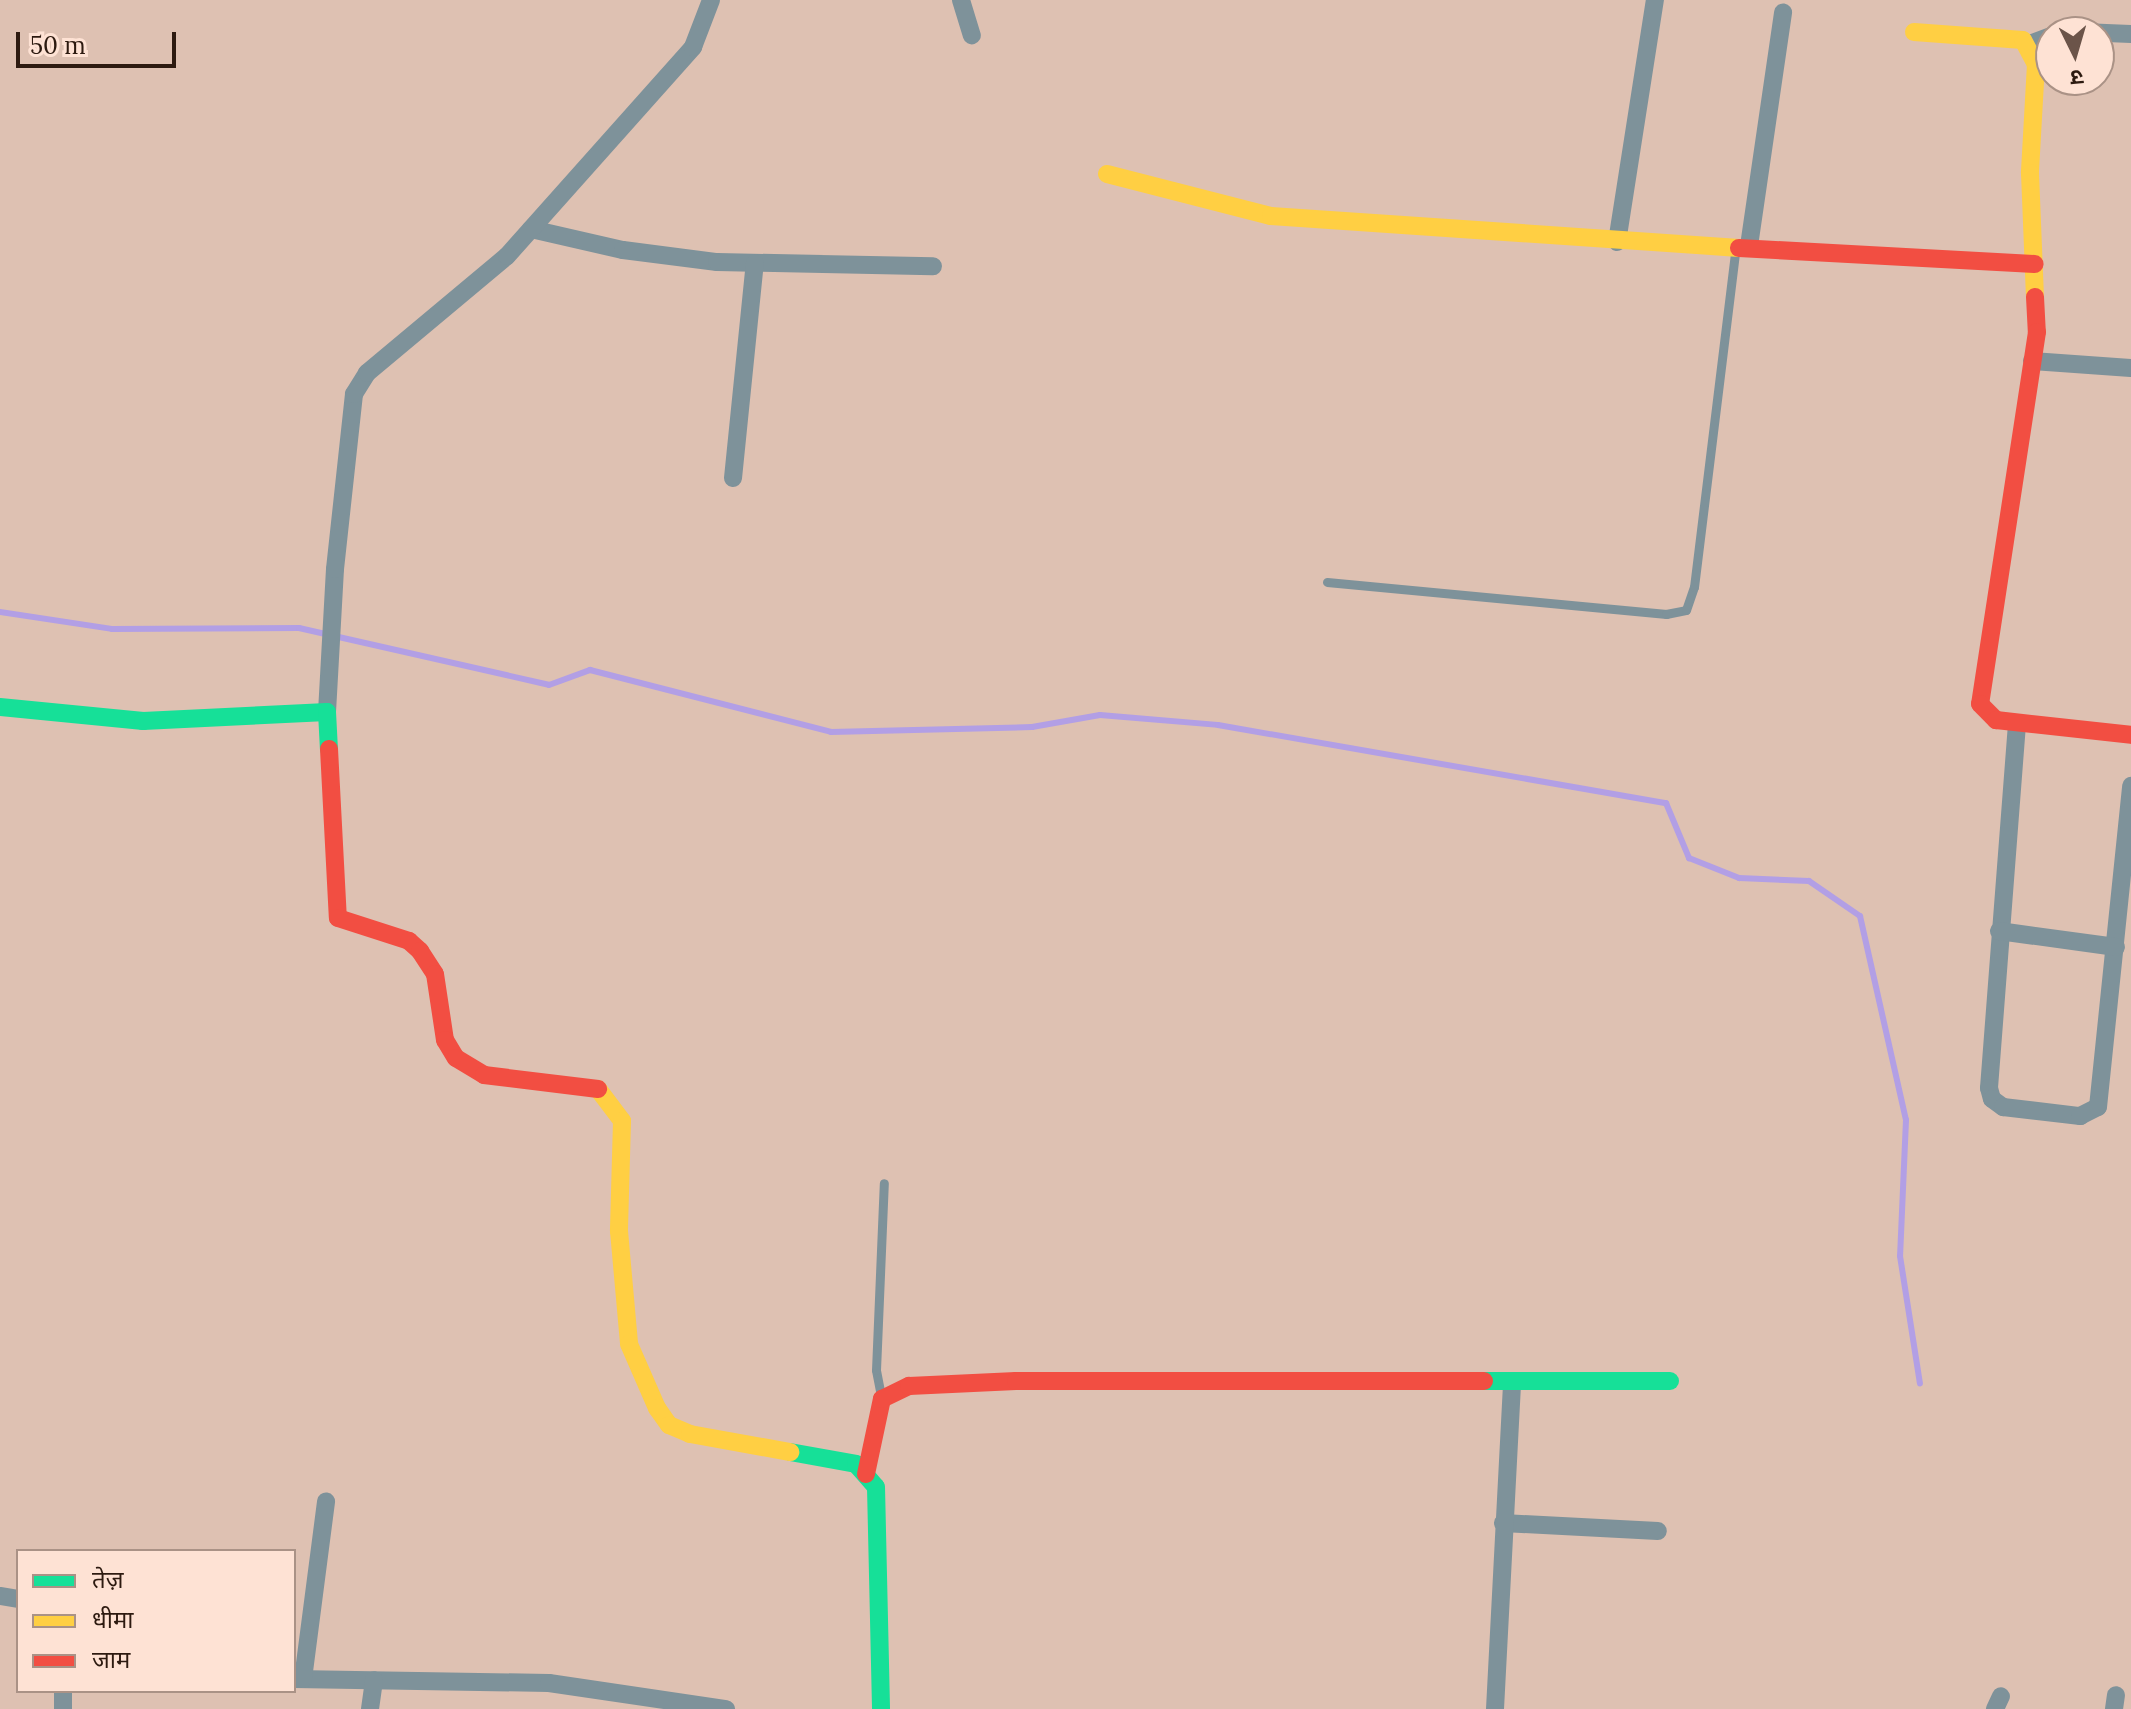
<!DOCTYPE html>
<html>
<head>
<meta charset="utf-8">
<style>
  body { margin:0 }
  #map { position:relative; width:2131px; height:1709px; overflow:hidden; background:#dec1b2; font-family:Lora,"Noto Sans Devanagari",serif }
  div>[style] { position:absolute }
  .stream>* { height:6px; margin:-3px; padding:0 3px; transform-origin:3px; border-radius:3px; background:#b29fe5 }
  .lane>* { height:9px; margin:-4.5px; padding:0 4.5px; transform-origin:4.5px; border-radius:4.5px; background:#7e929a }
  .street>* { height:18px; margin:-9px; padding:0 9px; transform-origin:9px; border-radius:9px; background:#7e929a }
  .fast>* { height:18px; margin:-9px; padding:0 9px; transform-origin:9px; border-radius:9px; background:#16e098 }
  .slow>* { height:18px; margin:-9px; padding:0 9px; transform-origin:9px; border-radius:9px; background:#ffcf43 }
  .jam>* { height:18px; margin:-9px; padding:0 9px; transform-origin:9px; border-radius:9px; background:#f24e42 }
  span { translate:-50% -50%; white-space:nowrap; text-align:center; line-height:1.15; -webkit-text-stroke:8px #fee2d4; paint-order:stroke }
  .legend { position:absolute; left:16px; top:1549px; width:280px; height:144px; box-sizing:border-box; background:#fee2d4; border:2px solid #aa9286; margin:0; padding:10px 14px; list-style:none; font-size:24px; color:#2d1a10 }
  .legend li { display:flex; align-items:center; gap:16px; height:40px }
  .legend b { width:40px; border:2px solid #aa9286 }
  .north { position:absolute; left:2035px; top:16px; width:80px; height:80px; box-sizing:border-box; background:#fee2d4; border:2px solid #aa9286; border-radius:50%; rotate:175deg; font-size:22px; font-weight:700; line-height:32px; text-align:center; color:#2d1a10 }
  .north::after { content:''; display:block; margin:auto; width:28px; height:36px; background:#6b5449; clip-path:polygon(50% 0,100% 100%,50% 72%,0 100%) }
  .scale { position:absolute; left:16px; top:32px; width:160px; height:36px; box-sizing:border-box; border:4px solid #2d1a10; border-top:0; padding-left:10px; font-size:24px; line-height:28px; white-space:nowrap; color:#2d1a10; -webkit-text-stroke:6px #fee2d4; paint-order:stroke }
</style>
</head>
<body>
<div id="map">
  <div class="stream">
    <i style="left:0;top:612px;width:113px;rotate:8.6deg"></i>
    <i style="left:112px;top:629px;width:187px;rotate:-0.3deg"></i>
    <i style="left:299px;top:628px;width:256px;rotate:12.8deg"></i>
    <i style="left:549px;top:685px;width:44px;rotate:-20.1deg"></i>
    <i style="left:590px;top:670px;width:249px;rotate:14.4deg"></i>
    <i style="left:831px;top:732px;width:201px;rotate:-1.4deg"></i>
    <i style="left:1032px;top:727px;width:69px;rotate:-10deg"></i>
    <i style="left:1100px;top:715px;width:118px;rotate:4.8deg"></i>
    <i style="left:1218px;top:725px;width:455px;rotate:9.9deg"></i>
    <i style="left:1666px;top:803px;width:60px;rotate:67.3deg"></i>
    <i style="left:1689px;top:858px;width:54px;rotate:21.8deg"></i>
    <i style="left:1739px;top:878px;width:70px;rotate:2.5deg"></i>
    <i style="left:1809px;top:881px;width:62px;rotate:34.5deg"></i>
    <i style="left:1860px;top:916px;width:209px;rotate:77.3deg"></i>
    <i style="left:1906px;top:1120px;width:136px;rotate:92.5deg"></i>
    <i style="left:1900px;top:1256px;width:129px;rotate:81.1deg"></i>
  </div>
  <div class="lane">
    <i style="left:1327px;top:582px;width:341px;rotate:5.4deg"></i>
    <i style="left:1666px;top:614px;width:20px;rotate:-11deg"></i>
    <i style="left:1686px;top:610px;width:24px;rotate:-71deg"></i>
    <i style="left:1694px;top:587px;width:338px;rotate:-83deg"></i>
    <i style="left:881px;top:1396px;width:26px;rotate:-101deg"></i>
    <i style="left:876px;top:1370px;width:187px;rotate:-87.6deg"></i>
  </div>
  <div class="street">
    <i style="left:961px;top:0;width:37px;rotate:73deg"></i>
    <i style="left:2082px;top:32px;width:49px;rotate:2.3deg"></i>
    <i style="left:2030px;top:44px;width:22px;rotate:-21deg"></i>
    <i style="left:531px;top:229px;width:94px;rotate:12.9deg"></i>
    <i style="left:623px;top:250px;width:95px;rotate:7.3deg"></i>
    <i style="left:717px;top:262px;width:216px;rotate:1.1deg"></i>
    <i style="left:1617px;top:242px;width:245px;rotate:-81.1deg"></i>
    <i style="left:1749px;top:246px;width:236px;rotate:-81.7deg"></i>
    <i style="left:2032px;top:361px;width:99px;rotate:4deg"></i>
    <i style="left:733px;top:478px;width:216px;rotate:-84.2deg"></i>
    <i style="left:327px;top:712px;width:143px;rotate:-86.8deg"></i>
    <i style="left:335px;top:569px;width:176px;rotate:-83.8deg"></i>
    <i style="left:354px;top:394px;width:25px;rotate:-58deg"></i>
    <i style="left:367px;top:373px;width:182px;rotate:-39.9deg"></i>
    <i style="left:507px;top:256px;width:280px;rotate:-48.3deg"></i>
    <i style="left:693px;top:47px;width:50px;rotate:-69deg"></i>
    <i style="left:2017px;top:724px;width:365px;rotate:94.4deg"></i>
    <i style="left:1989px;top:1088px;width:11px;rotate:75deg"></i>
    <i style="left:1992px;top:1099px;width:14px;rotate:36deg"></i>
    <i style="left:2003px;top:1107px;width:78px;rotate:6.7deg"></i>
    <i style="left:2080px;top:1116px;width:20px;rotate:-27deg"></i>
    <i style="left:2098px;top:1107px;width:323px;rotate:-84.1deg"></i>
    <i style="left:1999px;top:931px;width:118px;rotate:7.8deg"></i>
    <i style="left:1503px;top:1523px;width:155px;rotate:3deg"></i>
    <i style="left:0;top:1596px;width:18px;rotate:9deg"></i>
    <i style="left:294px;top:1679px;width:255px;rotate:0.9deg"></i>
    <i style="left:549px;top:1683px;width:179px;rotate:8.4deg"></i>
    <i style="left:303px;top:1679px;width:179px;rotate:-82.6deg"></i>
    <i style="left:63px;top:1709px;width:18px;rotate:-90deg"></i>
    <i style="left:370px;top:1709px;width:29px;rotate:-82deg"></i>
    <i style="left:1495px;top:1709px;width:327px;rotate:-87deg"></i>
    <i style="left:1995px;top:1709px;width:14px;rotate:-65deg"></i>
    <i style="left:2114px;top:1709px;width:14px;rotate:-82deg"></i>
  </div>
  <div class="fast">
    <i style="left:0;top:707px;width:144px;rotate:5.6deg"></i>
    <i style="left:143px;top:721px;width:184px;rotate:-2.8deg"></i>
    <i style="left:327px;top:712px;width:37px;rotate:87deg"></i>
    <i style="left:1484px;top:1381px;width:186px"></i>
    <i style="left:790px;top:1452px;width:67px;rotate:10.3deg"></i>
    <i style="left:856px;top:1464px;width:30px;rotate:49deg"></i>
    <i style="left:876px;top:1487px;width:222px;rotate:88.7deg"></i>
  </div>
  <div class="slow">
    <i style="left:1914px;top:32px;width:109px;rotate:4.2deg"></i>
    <i style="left:2023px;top:40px;width:27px;rotate:62deg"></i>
    <i style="left:2036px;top:64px;width:109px;rotate:93.2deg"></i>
    <i style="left:2030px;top:173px;width:124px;rotate:87.7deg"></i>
    <i style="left:1107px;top:174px;width:169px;rotate:14.4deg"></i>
    <i style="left:1271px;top:216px;width:469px;rotate:3.9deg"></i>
    <i style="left:598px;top:1089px;width:40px;rotate:53deg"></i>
    <i style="left:622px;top:1121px;width:110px;rotate:91.6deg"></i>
    <i style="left:619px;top:1231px;width:113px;rotate:84.9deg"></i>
    <i style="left:629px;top:1344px;width:70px;rotate:66.4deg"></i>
    <i style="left:657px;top:1408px;width:21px;rotate:55deg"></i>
    <i style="left:669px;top:1425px;width:23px;rotate:23deg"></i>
    <i style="left:690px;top:1434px;width:102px;rotate:10.2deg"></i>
  </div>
  <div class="jam">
    <i style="left:1739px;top:248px;width:296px;rotate:3.1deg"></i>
    <i style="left:2035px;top:297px;width:35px;rotate:87deg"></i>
    <i style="left:2037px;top:332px;width:376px;rotate:98.7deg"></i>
    <i style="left:1980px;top:704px;width:23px;rotate:45deg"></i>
    <i style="left:1996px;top:720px;width:136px;rotate:6.3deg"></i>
    <i style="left:329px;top:749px;width:169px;rotate:87deg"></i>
    <i style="left:338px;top:918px;width:75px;rotate:17.9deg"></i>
    <i style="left:409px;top:941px;width:15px;rotate:42deg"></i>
    <i style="left:420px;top:951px;width:27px;rotate:57deg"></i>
    <i style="left:435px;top:974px;width:67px;rotate:81.4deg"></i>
    <i style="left:445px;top:1040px;width:21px;rotate:59deg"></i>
    <i style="left:456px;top:1058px;width:33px;rotate:31deg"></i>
    <i style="left:484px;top:1075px;width:115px;rotate:7deg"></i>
    <i style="left:866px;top:1474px;width:77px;rotate:-78deg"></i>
    <i style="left:882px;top:1399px;width:30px;rotate:-26deg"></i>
    <i style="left:909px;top:1386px;width:107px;rotate:-2.7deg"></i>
    <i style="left:1016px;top:1381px;width:468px"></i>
  </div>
  <ul class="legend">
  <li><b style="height:10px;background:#16e098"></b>तेज़</li>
  <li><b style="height:10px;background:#ffcf43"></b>धीमा</li>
  <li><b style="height:10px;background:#f24e42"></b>जाम</li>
  </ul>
  <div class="north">उ</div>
  <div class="scale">50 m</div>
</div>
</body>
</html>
